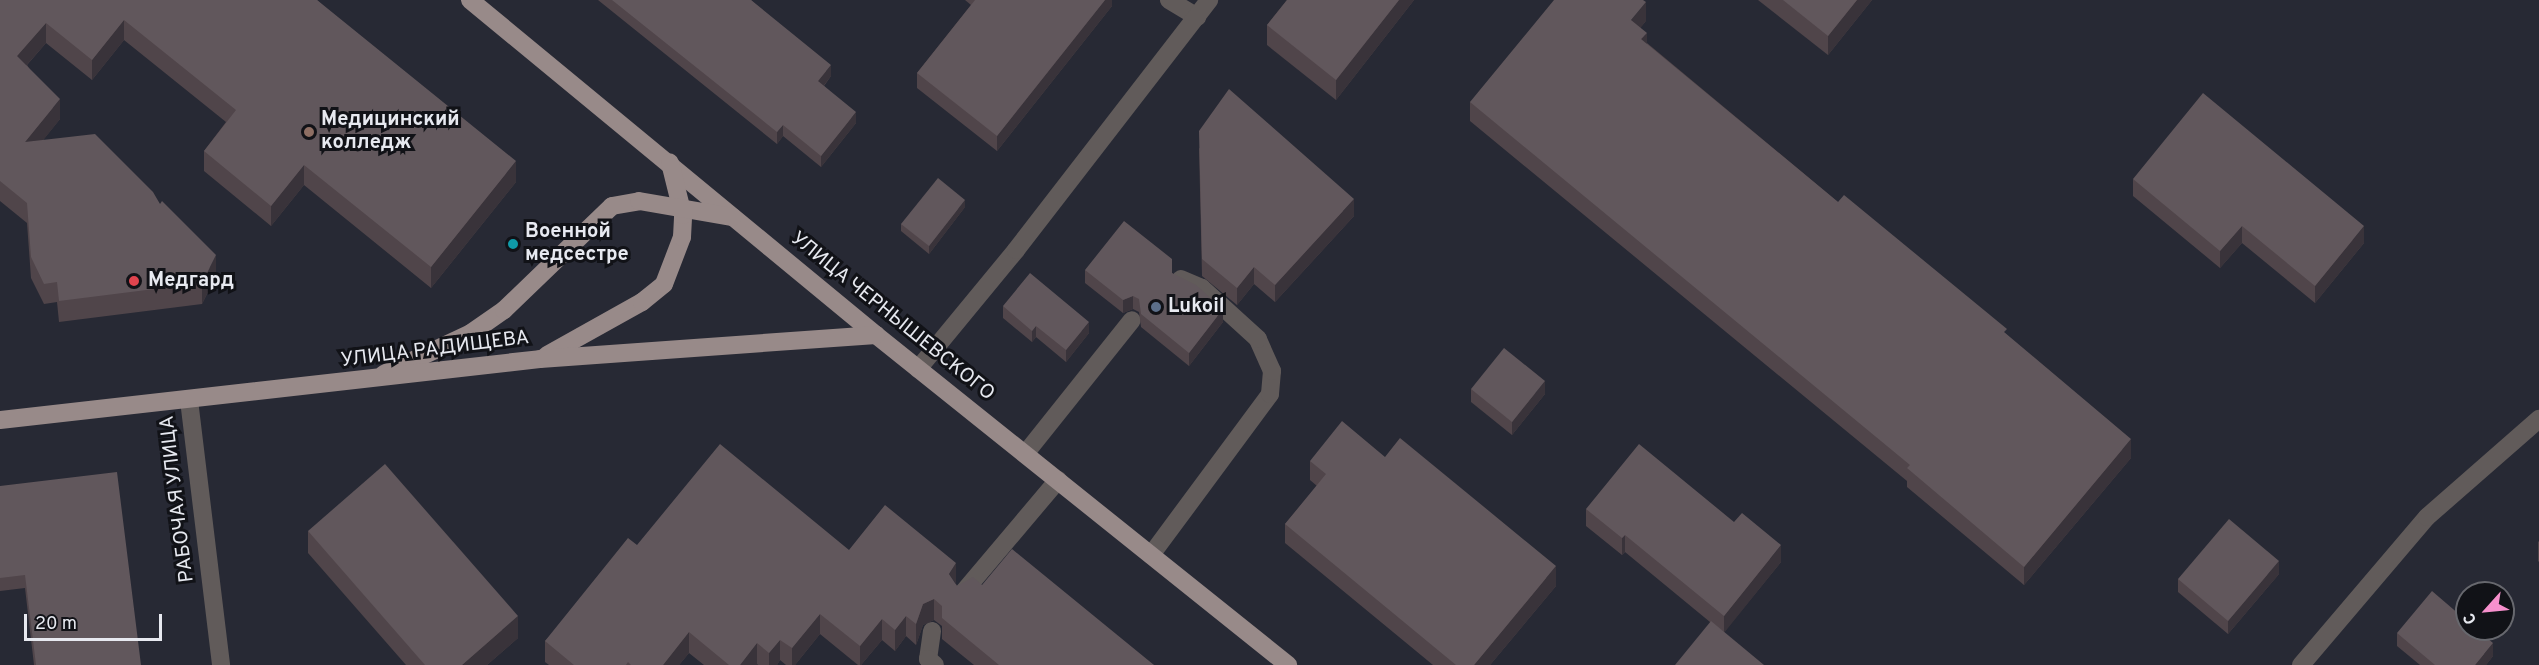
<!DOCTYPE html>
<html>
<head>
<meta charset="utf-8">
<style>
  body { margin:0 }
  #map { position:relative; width:2539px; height:665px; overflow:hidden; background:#272934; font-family:Overpass,sans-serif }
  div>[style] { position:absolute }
  .minor>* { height:18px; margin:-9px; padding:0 9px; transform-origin:9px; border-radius:9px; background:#615b5a }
  .major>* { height:18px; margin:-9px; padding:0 9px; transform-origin:9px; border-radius:9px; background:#988a89 }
  .wall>* { inset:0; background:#50454a }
  .shaded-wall>* { inset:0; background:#39333a }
  .building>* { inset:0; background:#61575c }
  .dots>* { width:16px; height:16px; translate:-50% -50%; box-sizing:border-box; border:3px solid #111217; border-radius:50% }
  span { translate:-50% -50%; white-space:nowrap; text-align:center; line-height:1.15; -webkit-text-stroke:6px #111217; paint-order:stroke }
  .poi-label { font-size:20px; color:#e7e9f0; font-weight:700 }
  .left { translate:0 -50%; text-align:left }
  .street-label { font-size:20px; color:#e7e9f0 }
  .north { position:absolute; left:2455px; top:581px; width:60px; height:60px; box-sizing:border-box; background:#111217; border:2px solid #67686e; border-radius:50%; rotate:243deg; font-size:16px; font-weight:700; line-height:24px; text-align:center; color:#e7e9f0 }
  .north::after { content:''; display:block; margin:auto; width:21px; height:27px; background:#f790cd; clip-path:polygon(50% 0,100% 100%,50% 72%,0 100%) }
  .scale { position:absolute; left:24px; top:614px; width:138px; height:27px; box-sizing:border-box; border:3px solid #e7e9f0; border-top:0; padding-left:8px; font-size:18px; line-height:21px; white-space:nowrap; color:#e7e9f0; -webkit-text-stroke:4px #111217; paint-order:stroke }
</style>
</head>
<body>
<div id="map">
  <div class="minor">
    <i style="left:1169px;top:0;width:33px;rotate:31deg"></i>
    <i style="left:918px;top:369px;width:154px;rotate:-50.5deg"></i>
    <i style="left:1016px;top:250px;width:316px;rotate:-52.3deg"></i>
    <i style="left:189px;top:400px;width:267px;rotate:83.1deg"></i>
    <i style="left:1025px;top:454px;width:171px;rotate:-51.4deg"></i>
    <i style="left:1151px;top:555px;width:200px;rotate:-53.5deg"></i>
    <i style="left:1270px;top:394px;width:23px;rotate:-85deg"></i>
    <i style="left:1272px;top:371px;width:35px;rotate:-114deg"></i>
    <i style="left:1258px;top:339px;width:76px;rotate:-137.7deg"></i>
    <i style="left:1202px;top:288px;width:23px;rotate:-157deg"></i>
    <i style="left:960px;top:596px;width:152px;rotate:-49.8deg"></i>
    <i style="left:932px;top:631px;width:28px;rotate:98deg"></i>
    <i style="left:928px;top:659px;width:9px;rotate:41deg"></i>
    <i style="left:2301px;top:665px;width:194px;rotate:-49.6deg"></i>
    <i style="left:2427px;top:517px;width:149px;rotate:-41.2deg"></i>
  </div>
  <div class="major">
    <i style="left:470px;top:0;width:526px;rotate:39.53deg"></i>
    <i style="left:876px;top:335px;width:528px;rotate:38.69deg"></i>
    <i style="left:547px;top:355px;width:109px;rotate:-29.2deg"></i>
    <i style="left:642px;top:302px;width:28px;rotate:-39deg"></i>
    <i style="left:664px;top:284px;width:50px;rotate:-69deg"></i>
    <i style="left:682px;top:237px;width:22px;rotate:-87deg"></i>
    <i style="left:683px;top:215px;width:54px;rotate:-104deg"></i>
    <i style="left:384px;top:374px;width:96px;rotate:-25.2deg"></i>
    <i style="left:471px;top:333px;width:40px;rotate:-34.9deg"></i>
    <i style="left:504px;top:310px;width:150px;rotate:-43.9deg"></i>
    <i style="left:612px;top:206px;width:27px;rotate:-10deg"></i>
    <i style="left:639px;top:201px;width:95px;rotate:9.7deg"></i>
    <i style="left:0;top:420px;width:543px;rotate:-6.44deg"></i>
    <i style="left:540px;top:359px;width:337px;rotate:-4.1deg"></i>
  </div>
  <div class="wall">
    <i style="clip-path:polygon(0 0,317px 0,516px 182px,431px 288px,304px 185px,271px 226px,204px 171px,204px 151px,226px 122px,124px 40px,92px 80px,46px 43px,27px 65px,60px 119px,43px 140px,160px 204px,216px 276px,202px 304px,59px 322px,57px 302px,44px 304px,31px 278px,27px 223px,0 201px)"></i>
    <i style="clip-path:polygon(598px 0,751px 0,831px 76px,824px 86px,856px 123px,821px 167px,783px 136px,777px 144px)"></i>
    <i style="clip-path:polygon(965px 0,1112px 0,1112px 6px,997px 151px,917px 88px,917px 73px,971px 5px)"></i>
    <i style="clip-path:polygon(1287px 0,1414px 0,1336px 100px,1267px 45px,1267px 25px)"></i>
    <i style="clip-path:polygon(1758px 0,1872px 0,1828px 55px)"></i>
    <i style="clip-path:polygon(1646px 21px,1640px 28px,1647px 43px,1838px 202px,2007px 335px,2131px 458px,2024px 585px,1907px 487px,1907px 481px,1470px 121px,1470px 102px)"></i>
    <i style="clip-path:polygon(1199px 148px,1354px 216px,1275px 302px,1254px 284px,1237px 305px,1202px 276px)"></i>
    <i style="clip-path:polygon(2133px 179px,2364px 243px,2315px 303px,2242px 243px,2220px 268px,2133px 196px)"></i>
    <i style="clip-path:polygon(965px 207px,929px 254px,901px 231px,901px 224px)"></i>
    <i style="clip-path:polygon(1085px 270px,1172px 273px,1223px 322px,1189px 366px,1141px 327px,1139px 312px,1133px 309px,1123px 313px,1085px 283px)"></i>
    <i style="clip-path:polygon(1003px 306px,1089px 333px,1066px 362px,1036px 337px,1032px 342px,1003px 318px)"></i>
    <i style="clip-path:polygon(1471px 389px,1545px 394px,1512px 435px,1471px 402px)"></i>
    <i style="clip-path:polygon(1385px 457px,1556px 586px,1490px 665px,1433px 665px,1285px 543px,1285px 524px,1317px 486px,1310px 480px,1310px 461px)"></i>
    <i style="clip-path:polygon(0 486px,141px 665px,34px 665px,25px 588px,0 591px)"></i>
    <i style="clip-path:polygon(1586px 509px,1781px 562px,1724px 632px,1710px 622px,1625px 552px,1622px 555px,1586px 526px)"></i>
    <i style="clip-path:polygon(308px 531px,518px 638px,487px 665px,406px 665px,308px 553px)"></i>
    <i style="clip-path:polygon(2539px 541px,2539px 562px,2538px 561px,2538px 542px)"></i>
    <i style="clip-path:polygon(637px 545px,849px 550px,956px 584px,957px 586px,982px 585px,1154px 665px,974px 665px,942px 639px,942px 626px,934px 620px,923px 625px,916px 645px,906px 636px,895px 651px,882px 640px,861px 665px,858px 665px,820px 634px,795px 665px,786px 665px,780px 660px,777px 665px,758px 665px,757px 664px,757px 665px,704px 665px,689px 653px,679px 665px,549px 665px,545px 662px,545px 641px)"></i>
    <i style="clip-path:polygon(2279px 574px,2228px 634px,2178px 592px,2178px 579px)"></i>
    <i style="clip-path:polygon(2397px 633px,2493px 656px,2486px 665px,2420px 665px,2397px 646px)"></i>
  </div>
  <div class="shaded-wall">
    <i style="clip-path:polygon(1105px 0,1112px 0,1112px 6px,997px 151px,997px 136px)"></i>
    <i style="clip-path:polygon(1399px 0,1414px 0,1336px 100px,1336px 80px)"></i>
    <i style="clip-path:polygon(1857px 0,1872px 0,1828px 55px,1828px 36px)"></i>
    <i style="clip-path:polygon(1646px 2px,1646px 21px,1631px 39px,1631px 20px)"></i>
    <i style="clip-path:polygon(124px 20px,124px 40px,92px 80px,92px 60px)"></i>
    <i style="clip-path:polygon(46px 23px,46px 43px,17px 76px,17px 56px)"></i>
    <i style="clip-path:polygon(1647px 33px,1647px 51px,1641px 39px)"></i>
    <i style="clip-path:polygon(831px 65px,831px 76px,818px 93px,818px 81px)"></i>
    <i style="clip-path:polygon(60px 99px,60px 119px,25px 163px,25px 142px)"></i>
    <i style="clip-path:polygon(856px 112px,856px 123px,821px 167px,821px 156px)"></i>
    <i style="clip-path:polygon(783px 125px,783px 136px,777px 144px,777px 132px)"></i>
    <i style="clip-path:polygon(516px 161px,516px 182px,431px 288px,431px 267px)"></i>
    <i style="clip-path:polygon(304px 165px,304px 185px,271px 226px,271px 206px)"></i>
    <i style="clip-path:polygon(1354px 199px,1354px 216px,1275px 302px,1275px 285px)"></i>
    <i style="clip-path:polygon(965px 200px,965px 207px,929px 254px,929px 246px)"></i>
    <i style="clip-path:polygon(2242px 226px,2242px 243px,2220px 268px,2220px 251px)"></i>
    <i style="clip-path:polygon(2364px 226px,2364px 243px,2315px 303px,2315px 286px)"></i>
    <i style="clip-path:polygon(216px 255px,216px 276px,202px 304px,202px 283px)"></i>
    <i style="clip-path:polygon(1254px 267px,1254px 284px,1237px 305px,1237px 288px)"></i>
    <i style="clip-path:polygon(1133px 296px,1133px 309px,1123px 313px,1123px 300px)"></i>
    <i style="clip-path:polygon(1223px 309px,1223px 322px,1189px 366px,1189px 353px)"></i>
    <i style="clip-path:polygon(1089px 322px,1089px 333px,1066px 362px,1066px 350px)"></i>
    <i style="clip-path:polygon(1036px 326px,1036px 337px,1032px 342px,1032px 331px)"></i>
    <i style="clip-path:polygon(1545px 381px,1545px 394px,1512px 435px,1512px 422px)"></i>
    <i style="clip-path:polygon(2131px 439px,2131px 458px,2024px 585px,2024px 567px)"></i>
    <i style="clip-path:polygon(1625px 535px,1625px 552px,1622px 555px,1622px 538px)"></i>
    <i style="clip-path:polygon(1781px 545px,1781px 562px,1724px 633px,1724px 616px)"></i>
    <i style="clip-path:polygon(2279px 561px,2279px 574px,2228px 634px,2228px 621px)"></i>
    <i style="clip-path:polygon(956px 563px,956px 584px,949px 574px)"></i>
    <i style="clip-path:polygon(1556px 566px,1556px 586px,1490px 665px,1474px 665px)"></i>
    <i style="clip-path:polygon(934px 599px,934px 620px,923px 625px,916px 645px,916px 624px,923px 604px)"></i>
    <i style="clip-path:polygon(820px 614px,820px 634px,795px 665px,792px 665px,792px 648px)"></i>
    <i style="clip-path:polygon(518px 616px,518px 638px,487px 665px,462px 665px)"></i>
    <i style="clip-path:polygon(906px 616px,906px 636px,895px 651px,895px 630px)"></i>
    <i style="clip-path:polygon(882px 619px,882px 640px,861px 665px,860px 665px,860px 646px)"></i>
    <i style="clip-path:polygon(689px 632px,689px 653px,679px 665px,663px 665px)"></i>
    <i style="clip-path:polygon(780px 640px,780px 660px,777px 665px,769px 665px,769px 653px)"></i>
    <i style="clip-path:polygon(757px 643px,757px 665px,740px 665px)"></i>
    <i style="clip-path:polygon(2493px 643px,2493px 656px,2486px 665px,2475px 665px)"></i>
  </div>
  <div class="building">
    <i style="clip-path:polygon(0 0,317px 0,516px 161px,431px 267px,304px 165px,271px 206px,204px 151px,236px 110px,124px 20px,92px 60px,46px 23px,17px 56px,60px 99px,25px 142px,95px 134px,153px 192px,160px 204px,162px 201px,216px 255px,202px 283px,59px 301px,57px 282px,44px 284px,31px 257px,27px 203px,0 181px)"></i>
    <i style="clip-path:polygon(612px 0,751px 0,831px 65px,818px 81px,856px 112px,821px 156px,783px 125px,777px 132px)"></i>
    <i style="clip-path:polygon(975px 0,1105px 0,997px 136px,917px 73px)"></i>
    <i style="clip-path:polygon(1287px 0,1399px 0,1336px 80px,1267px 25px)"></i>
    <i style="clip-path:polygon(1554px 0,1643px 0,1646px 2px,1631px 20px,1647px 33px,1641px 39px,1838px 202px,1844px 195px,2007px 329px,2004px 332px,2131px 439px,2024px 567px,1907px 468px,1910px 465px,1470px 102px)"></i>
    <i style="clip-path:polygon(1783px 0,1857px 0,1828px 36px)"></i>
    <i style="clip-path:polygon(1229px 89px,1354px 199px,1275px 285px,1254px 267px,1237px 288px,1202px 259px,1199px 131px)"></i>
    <i style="clip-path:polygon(2203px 93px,2364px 226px,2315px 286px,2242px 226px,2220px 251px,2133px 179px)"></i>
    <i style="clip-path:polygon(938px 178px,965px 200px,929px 246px,901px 224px)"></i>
    <i style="clip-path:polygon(1124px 221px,1172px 259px,1172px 273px,1196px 285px,1223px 309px,1189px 353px,1141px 314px,1139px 299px,1133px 296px,1123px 300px,1085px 270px)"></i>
    <i style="clip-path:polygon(1030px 273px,1089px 322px,1066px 350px,1036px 326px,1032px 331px,1003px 306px)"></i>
    <i style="clip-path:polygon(1504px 348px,1545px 381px,1512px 422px,1471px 389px)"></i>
    <i style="clip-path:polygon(1342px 421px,1385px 457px,1400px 438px,1556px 566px,1474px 665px,1456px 665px,1285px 524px,1326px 474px,1310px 461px)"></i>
    <i style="clip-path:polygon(720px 444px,849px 550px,885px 505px,956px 563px,949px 574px,957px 586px,973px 577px,982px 585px,1012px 549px,1154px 665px,999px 665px,942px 618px,942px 606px,934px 599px,923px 604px,916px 624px,906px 616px,895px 630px,882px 619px,860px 646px,820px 614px,792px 648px,780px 640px,769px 653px,757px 643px,740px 665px,729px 665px,689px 632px,663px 665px,631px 665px,628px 662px,626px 665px,574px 665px,545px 641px,628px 538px,637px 545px)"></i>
    <i style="clip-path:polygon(1639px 444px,1734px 522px,1742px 513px,1781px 545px,1724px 616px,1625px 535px,1622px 538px,1586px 509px)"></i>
    <i style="clip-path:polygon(385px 464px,518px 616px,462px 665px,425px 665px,308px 531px)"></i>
    <i style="clip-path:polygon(117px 472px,141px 665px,36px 665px,25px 575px,0 578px,0 486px)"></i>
    <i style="clip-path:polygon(2229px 519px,2279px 561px,2228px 621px,2178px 579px)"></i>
    <i style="clip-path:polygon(2432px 591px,2467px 621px,2467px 629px,2476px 629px,2493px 643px,2475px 665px,2435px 665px,2397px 633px)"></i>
    <i style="clip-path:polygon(1711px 621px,1764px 665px,1675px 665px)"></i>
  </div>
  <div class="dots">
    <i style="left:309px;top:132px;background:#8d6e63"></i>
    <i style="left:513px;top:244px;background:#0f9aa8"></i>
    <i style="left:134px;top:281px;background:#e0444e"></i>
    <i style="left:1156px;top:307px;background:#5c6f8a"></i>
  </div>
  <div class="poi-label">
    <span class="left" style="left:321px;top:132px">Медицинский<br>колледж</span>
    <span class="left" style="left:525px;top:244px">Военной<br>медсестре</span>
    <span class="left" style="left:148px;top:281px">Медгард</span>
    <span class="left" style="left:1168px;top:307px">Lukoil</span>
  </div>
  <div class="street-label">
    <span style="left:892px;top:317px;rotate:39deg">УЛИЦА ЧЕРНЫШЕВСКОГО</span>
    <span style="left:435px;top:350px;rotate:-7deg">УЛИЦА РАДИЩЕВА</span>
    <span style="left:178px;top:499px;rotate:-97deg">РАБОЧАЯ УЛИЦА</span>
  </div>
  <div class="north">С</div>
  <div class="scale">20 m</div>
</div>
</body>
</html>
